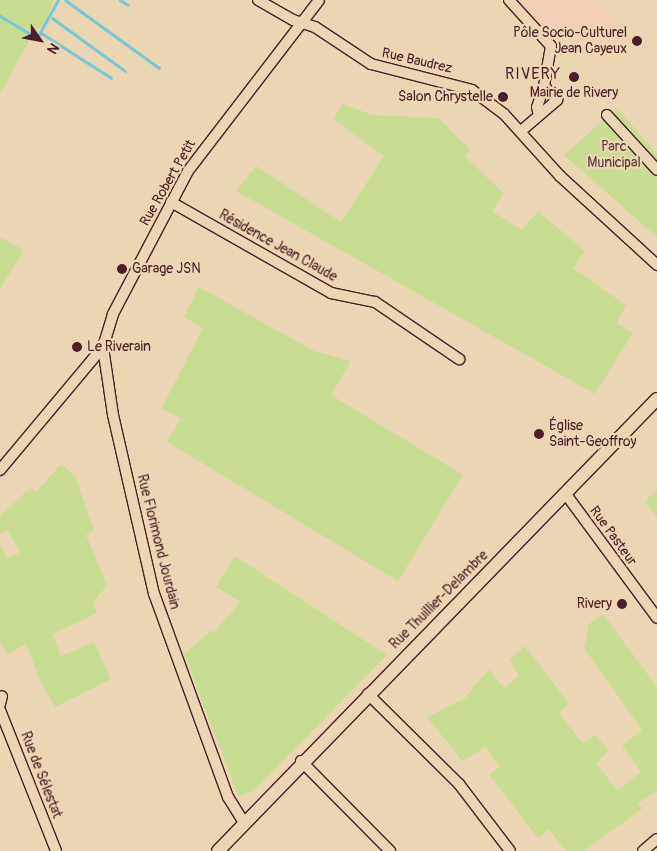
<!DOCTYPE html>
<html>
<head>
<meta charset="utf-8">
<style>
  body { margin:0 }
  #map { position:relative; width:657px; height:851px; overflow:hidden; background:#ebd6b4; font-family:Pangolin,sans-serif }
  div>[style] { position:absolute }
  .built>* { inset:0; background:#f1d0b6 }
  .green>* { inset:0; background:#c8dd92 }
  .stream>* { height:3px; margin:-1.5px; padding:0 1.5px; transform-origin:1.5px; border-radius:1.5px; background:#78c7d5 }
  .roads { filter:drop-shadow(1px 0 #4a1f2b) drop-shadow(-1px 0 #4a1f2b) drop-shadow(0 1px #4a1f2b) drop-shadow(0 -1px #4a1f2b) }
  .minor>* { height:10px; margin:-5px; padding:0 5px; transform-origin:5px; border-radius:5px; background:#ebd6b4 }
  .major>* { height:12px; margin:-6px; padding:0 6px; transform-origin:6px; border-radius:6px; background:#ebd6b4 }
  .dots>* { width:14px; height:14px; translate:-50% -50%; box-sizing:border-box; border:2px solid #ebd6b4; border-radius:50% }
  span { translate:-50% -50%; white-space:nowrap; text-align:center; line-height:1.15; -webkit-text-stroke:4.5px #ebd6b4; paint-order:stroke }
  .poi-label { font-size:14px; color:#4a1f2b }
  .right { translate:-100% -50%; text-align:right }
  .left { translate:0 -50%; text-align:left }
  .street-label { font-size:14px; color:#4a1f2b }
  .park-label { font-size:14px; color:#5d3c3a }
  .quarter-label { font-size:16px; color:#4a1f2b; letter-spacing:1px }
  .north { position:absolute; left:15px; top:15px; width:50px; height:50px; -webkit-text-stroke:4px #ebd6b4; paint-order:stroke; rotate:123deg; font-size:14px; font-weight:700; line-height:20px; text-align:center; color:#4a1f2b }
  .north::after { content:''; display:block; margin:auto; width:18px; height:22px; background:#4a1f2b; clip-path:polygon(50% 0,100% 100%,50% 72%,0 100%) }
</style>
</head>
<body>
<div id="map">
  <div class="built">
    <i style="clip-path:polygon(519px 0,598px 0,631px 38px,603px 62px,556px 26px,539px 25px)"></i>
  </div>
  <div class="green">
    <i style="clip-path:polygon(0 0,54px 0,46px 22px,34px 32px,0 94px)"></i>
    <i style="clip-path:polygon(343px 104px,372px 115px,439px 118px,470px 150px,465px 156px,503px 193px,493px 212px,522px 230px,538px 211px,585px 251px,573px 268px,626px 305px,617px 323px,633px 333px,595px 394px,236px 191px,256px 166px,341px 222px,384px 156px,333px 119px)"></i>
    <i style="clip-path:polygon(617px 108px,657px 154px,657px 237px,564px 155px)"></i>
    <i style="clip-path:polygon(0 237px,24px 250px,0 289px)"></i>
    <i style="clip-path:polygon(199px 287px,314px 351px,351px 361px,331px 395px,463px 475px,398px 581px,167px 442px,181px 418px,161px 409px,203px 328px,184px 317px)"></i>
    <i style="clip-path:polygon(61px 464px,75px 475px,94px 531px,86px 535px,107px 585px,93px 603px,97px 613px,53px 634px,61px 656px,94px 642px,111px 679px,55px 707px,41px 683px,26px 644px,8px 654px,0 643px,0 545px,8px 558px,20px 552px,7px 530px,0 533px,0 516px,30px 488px,36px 492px)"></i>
    <i style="clip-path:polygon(657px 490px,657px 518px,645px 501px)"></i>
    <i style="clip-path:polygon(235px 556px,387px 655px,254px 791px,238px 796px,184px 654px,212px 630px,214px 632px,240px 602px,216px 587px)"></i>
    <i style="clip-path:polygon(603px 614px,657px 687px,657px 791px,638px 803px,642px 809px,584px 851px,566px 851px,549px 829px,538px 838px,489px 775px,500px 767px,486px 747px,462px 761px,427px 717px,464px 699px,489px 669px,504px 688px,519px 676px,510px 660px,525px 646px,569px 703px,559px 713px,582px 743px,595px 735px,609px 750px,596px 763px,617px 790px,641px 772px,622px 746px,642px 730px,584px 648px,589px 624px)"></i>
  </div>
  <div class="stream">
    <i style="left:65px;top:0;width:116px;rotate:35.9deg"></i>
    <i style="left:120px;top:0;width:9px;rotate:32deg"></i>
    <i style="left:0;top:16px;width:43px;rotate:30.7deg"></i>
    <i style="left:37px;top:38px;width:43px;rotate:-61.1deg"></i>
    <i style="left:52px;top:18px;width:90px;rotate:36deg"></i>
    <i style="left:41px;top:33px;width:83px;rotate:32.7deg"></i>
  </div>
  <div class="roads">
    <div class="minor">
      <i style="left:258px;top:0;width:40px;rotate:29.7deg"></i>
      <i style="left:293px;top:20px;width:23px;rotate:18deg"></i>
      <i style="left:315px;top:27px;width:67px;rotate:33.5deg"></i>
      <i style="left:371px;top:64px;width:104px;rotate:14.4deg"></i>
      <i style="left:472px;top:90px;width:40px;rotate:37deg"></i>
      <i style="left:504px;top:114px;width:84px;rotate:47.9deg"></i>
      <i style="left:560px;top:176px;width:132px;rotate:42.5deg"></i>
      <i style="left:509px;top:0;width:62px;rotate:47.6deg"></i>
      <i style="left:551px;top:46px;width:41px;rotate:99.9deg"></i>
      <i style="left:607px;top:115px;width:74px;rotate:47.7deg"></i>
      <i style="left:521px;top:131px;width:48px;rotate:-40.7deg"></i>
      <i style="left:557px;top:100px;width:19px;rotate:-133deg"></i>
      <i style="left:544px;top:86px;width:22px;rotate:108deg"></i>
      <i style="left:537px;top:107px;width:8px;rotate:76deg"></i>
      <i style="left:171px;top:202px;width:184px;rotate:29.6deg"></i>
      <i style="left:331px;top:293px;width:45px;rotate:11.6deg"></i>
      <i style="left:375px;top:302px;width:102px;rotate:34.2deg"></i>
      <i style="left:0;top:470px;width:160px;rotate:-50.1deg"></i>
      <i style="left:565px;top:493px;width:155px;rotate:53.6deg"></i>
      <i style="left:368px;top:694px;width:128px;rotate:44.7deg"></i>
      <i style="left:459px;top:784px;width:84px;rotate:52.7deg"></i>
      <i style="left:0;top:704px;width:8px;rotate:-76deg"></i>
      <i style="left:0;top:710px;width:152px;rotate:68.3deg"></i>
      <i style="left:301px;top:761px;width:127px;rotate:45.3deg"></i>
      <i style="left:243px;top:821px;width:28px;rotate:-122deg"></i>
      <i style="left:228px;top:797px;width:216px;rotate:-110deg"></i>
      <i style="left:154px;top:594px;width:184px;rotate:-102.9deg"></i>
      <i style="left:113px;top:415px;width:69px;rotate:-98.4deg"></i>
      <i style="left:103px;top:347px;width:34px;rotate:-73deg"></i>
      <i style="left:113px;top:314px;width:161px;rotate:-62.3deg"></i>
      <i style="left:188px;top:171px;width:215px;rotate:-52.5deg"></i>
      <i style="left:643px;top:851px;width:18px;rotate:-41deg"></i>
    </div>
    <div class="major">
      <i style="left:218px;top:851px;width:630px;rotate:-45.84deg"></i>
    </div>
  </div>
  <div class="dots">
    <i style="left:637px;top:41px;background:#4a1f2b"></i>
    <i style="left:574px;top:77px;background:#4a1f2b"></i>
    <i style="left:503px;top:97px;background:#4a1f2b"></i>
    <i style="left:122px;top:269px;background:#4a1f2b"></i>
    <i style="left:77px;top:347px;background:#4a1f2b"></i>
    <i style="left:539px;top:434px;background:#4a1f2b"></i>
    <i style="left:622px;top:604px;background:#4a1f2b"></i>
  </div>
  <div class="poi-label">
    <span class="right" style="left:627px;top:41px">Pôle Socio-Culturel<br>Jean Cayeux</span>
    <span style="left:574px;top:93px">Mairie de Rivery</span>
    <span class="right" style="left:493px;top:97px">Salon Chrystelle</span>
    <span class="left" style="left:132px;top:269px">Garage JSN</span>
    <span class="left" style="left:87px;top:347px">Le Riverain</span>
    <span class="left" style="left:549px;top:434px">Église<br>Saint-Geoffroy</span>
    <span class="right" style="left:612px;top:604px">Rivery</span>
  </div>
  <div class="street-label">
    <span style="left:417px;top:61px;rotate:13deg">Rue Baudrez</span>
    <span style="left:168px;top:183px;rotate:-60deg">Rue Robert Petit</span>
    <span style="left:278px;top:246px;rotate:29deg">Résidence Jean Claude</span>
    <span style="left:613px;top:536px;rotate:54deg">Rue Pasteur</span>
    <span style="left:158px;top:542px;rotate:76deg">Rue Florimond Jourdain</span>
    <span style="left:439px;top:600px;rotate:-45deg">Rue Thuillier-Delambre</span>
    <span style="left:41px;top:775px;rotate:69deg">Rue de Sélestat</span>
  </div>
  <div class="park-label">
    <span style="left:614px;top:155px">Parc<br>Municipal</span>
  </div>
  <div class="quarter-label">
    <span style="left:533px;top:74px">RIVERY</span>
  </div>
  <div class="north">N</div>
</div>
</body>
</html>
